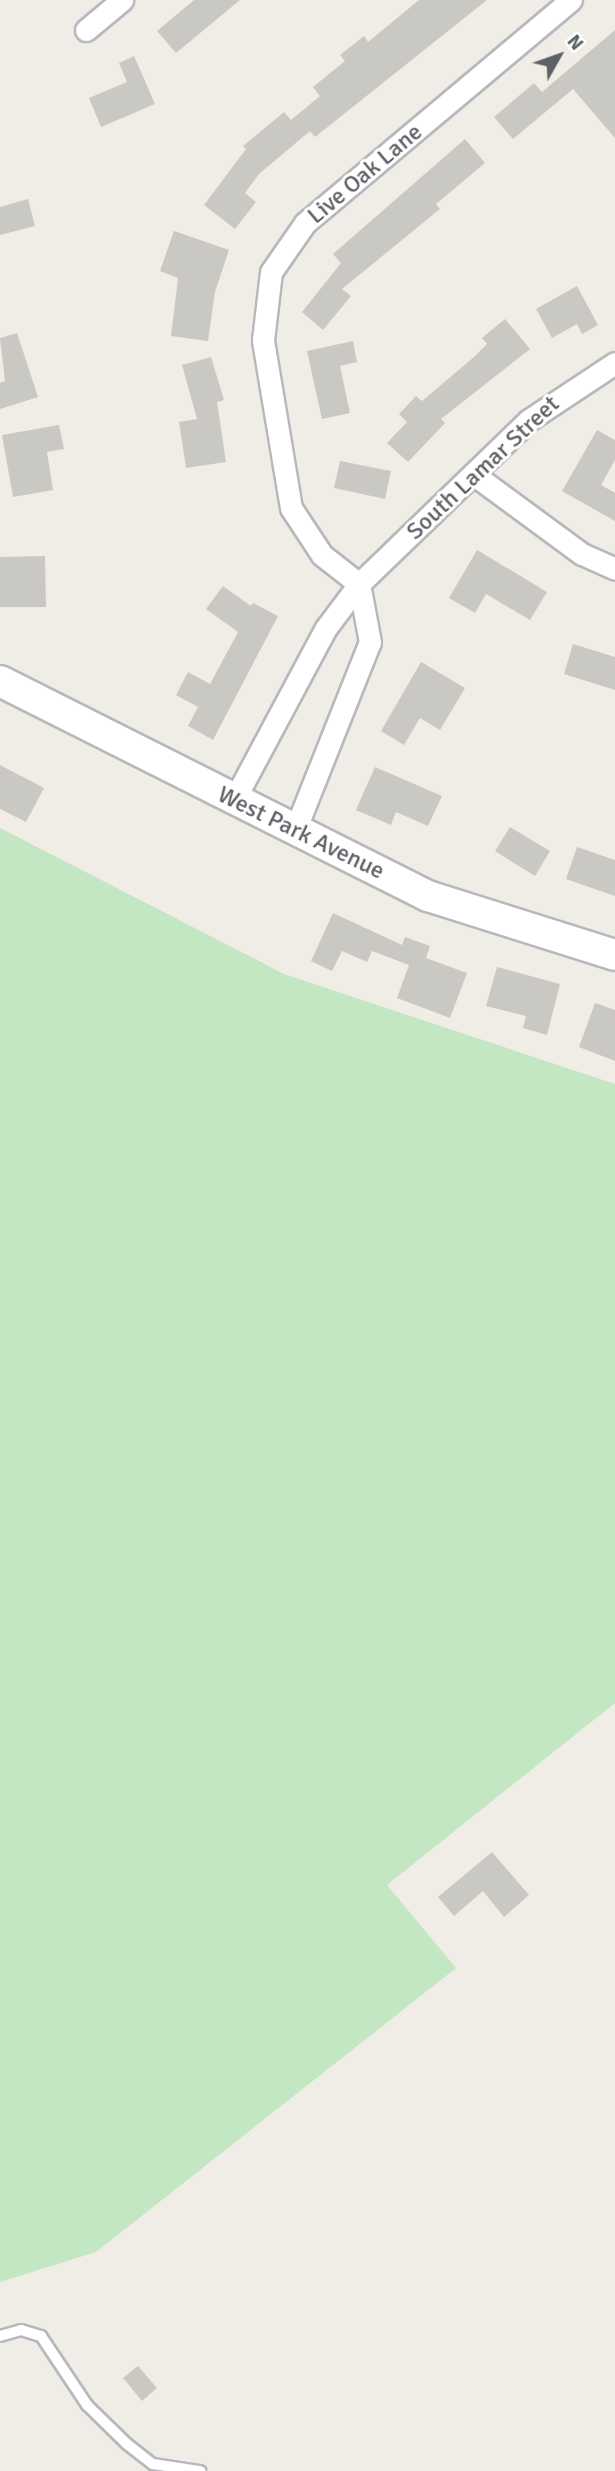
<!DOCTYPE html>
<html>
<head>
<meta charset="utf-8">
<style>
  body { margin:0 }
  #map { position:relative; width:615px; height:2471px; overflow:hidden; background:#efede5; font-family:Signika,sans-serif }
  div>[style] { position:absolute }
  .green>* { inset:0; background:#c3e6c3 }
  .building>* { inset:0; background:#cac8c3 }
  .roads { filter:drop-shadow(2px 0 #b6b8bc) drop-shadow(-2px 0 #b6b8bc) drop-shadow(0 2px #b6b8bc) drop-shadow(0 -2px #b6b8bc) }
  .lane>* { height:10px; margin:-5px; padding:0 5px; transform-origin:5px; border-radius:5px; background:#fff }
  .street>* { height:21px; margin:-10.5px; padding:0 10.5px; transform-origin:10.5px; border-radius:10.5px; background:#fff }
  .secondary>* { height:30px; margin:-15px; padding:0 15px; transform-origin:15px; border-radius:15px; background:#fff }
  span { translate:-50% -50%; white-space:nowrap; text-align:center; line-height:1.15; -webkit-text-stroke:6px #fff; paint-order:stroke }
  .street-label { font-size:24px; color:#5d6166 }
  .north { position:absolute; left:524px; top:21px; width:70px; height:70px; -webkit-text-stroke:5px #fff; paint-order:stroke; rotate:50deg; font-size:19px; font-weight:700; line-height:28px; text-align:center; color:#5d6166 }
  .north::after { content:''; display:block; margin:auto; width:24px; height:32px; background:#5d6166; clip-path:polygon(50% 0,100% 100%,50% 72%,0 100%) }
</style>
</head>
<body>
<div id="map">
  <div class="green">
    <i style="clip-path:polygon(0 828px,284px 974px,615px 1084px,615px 1703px,387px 1885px,456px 1968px,96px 2252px,0 2282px)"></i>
  </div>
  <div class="building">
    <i style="clip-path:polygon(194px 0,240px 0,176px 53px,157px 31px)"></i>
    <i style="clip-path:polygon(419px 0,487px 0,315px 137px,310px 131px,259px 174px,245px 193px,256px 202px,235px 229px,204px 205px,246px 149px,243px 146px,284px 112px,291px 120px,320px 96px,313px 87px,345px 61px,340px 55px,364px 36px,368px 42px)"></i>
    <i style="clip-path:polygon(615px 30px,615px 138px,573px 89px,513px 139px,494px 117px,534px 83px,542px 92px)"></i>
    <i style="clip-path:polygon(134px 56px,155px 104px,101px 127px,89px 98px,127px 82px,119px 63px)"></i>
    <i style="clip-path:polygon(465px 139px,485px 163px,436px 204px,440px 209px,342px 289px,351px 296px,323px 330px,302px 312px,341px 263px,333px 254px)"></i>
    <i style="clip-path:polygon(28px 199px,35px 226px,0 235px,0 207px)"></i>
    <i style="clip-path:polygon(174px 231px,229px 250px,215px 292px,208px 341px,171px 336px,178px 278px,160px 271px)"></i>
    <i style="clip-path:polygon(577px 286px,598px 325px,582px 334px,577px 324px,552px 338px,536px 309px)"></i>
    <i style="clip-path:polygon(505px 319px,530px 349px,441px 419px,445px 423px,408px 462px,387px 443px,407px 422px,399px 414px,416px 396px,422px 401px,474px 357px,487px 344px,482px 338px)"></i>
    <i style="clip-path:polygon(17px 333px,38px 397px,0 409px,0 383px,5px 381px,0 338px)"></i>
    <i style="clip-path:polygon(353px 341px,357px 362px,340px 366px,350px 413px,322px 419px,307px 351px)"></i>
    <i style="clip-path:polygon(211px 357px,224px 400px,217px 402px,226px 462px,186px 468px,179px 422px,197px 419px,182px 365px)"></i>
    <i style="clip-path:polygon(59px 425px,64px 449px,47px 452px,53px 490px,13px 497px,2px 435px)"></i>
    <i style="clip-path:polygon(597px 430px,615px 440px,615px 460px,601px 485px,615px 493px,615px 521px,562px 491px)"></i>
    <i style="clip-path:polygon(340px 461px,391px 471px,385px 499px,334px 488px)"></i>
    <i style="clip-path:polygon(477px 550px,547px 592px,530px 620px,486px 594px,475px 613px,449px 598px)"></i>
    <i style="clip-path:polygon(45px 556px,46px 607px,0 607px,0 557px)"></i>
    <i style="clip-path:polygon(223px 586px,251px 606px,253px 603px,278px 616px,213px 740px,188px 726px,198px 707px,176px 695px,188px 672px,210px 684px,238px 632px,206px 609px)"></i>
    <i style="clip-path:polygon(573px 644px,615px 657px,615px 690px,564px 674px)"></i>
    <i style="clip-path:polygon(421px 662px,465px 688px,440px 730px,420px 718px,404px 745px,381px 731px)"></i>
    <i style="clip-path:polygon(0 765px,44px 788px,26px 822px,0 809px)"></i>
    <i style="clip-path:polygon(375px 767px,442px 796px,428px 826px,396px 812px,391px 825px,356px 810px)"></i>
    <i style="clip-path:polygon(510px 827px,550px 851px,535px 876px,495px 851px)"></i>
    <i style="clip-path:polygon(577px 847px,615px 860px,615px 896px,566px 879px)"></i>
    <i style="clip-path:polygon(333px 913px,402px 945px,405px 937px,430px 946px,426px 958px,467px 973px,450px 1018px,397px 998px,409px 965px,372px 951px,367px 962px,342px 951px,332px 971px,311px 961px)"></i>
    <i style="clip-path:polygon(497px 967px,560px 984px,547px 1035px,523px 1028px,526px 1016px,486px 1006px)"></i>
    <i style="clip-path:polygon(595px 1003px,615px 1010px,615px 1061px,579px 1047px)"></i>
    <i style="clip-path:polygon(492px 1852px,529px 1895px,504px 1917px,483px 1891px,454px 1916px,438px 1897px)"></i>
    <i style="clip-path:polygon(138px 2366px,157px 2388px,142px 2401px,123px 2378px)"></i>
  </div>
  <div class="roads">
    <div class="lane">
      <i style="left:0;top:2336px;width:22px;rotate:-16deg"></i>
      <i style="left:21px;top:2330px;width:21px;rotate:17deg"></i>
      <i style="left:41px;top:2336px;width:83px;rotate:56.3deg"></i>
      <i style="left:87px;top:2405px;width:56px;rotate:44.3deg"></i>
      <i style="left:127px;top:2444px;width:33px;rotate:38deg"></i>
      <i style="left:153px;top:2464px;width:48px;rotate:8.5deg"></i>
    </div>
    <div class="street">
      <i style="left:86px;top:30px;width:47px;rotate:-39.8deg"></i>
      <i style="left:473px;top:474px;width:135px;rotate:36.3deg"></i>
      <i style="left:582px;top:554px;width:36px;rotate:24deg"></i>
      <i style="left:359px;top:584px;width:47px;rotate:-141.9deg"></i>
      <i style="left:322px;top:555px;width:56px;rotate:-123.4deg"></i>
      <i style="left:291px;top:508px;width:170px;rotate:-99.5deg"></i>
      <i style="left:263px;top:340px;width:68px;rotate:-83.3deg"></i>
      <i style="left:271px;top:272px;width:60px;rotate:-55.2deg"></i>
      <i style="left:305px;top:223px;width:347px;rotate:-40deg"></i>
      <i style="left:234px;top:800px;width:195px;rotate:-61.9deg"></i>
      <i style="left:326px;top:628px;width:55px;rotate:-53.1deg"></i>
      <i style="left:359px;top:584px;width:236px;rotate:-44deg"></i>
      <i style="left:529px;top:420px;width:103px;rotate:-33.5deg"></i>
      <i style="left:295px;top:830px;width:202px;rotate:-68.3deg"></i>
      <i style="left:370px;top:642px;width:59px;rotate:-100.7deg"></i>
    </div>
    <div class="secondary">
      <i style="left:0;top:681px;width:479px;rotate:26.7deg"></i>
      <i style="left:428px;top:896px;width:196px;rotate:17.5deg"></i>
    </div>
  </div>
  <div class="street-label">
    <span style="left:365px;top:174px;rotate:-40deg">Live Oak Lane</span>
    <span style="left:483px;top:468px;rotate:-43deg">South Lamar Street</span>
    <span style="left:301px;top:833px;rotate:26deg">West Park Avenue</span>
  </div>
  <div class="north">N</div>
</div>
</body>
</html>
